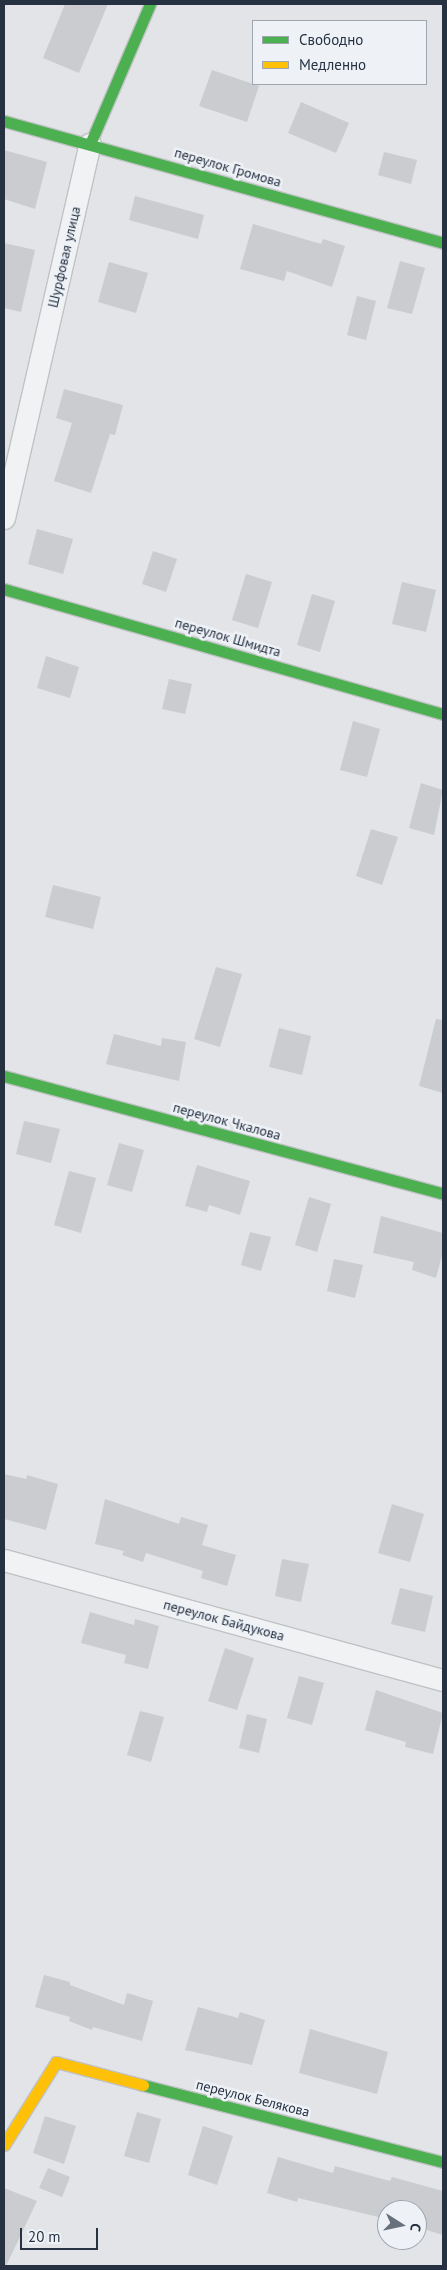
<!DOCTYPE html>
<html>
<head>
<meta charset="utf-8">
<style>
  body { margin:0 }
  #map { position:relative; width:447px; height:2270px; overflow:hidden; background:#e2e4e7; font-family:"PT Sans",sans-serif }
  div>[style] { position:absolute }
  .building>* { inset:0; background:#cacccf }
  .roads { filter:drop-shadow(1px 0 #c0c2c5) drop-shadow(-1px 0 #c0c2c5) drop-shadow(0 1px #c0c2c5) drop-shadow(0 -1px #c0c2c5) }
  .street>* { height:21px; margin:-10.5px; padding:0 10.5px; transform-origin:10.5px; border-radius:10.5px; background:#f1f2f3 }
  .fast>* { height:11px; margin:-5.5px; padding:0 5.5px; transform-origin:5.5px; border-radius:5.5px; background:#4caf50 }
  .slow>* { height:11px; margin:-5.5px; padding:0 5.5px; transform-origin:5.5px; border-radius:5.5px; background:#ffc107 }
  span { translate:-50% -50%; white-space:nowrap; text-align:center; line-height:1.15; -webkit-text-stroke:5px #eef2f7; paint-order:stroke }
  .street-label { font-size:14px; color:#263242 }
  .frame { position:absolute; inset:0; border:5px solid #263242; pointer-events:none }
  .legend { position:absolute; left:252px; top:20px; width:175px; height:65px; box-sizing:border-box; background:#eef2f7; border:1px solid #9ea5af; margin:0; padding:6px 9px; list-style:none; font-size:15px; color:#263242 }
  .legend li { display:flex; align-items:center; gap:10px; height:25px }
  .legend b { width:25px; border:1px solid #9ea5af }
  .north { position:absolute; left:377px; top:2200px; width:50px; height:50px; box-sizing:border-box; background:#eef2f7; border:1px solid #9ea5af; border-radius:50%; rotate:100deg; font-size:14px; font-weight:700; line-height:20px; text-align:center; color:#263242 }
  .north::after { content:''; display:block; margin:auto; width:18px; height:22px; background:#68707c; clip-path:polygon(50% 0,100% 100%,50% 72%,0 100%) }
  .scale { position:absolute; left:20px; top:2228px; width:78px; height:22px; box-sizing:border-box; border:2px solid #263242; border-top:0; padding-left:6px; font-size:15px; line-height:18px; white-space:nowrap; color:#263242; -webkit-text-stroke:4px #eef2f7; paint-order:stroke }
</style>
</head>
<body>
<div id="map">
  <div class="building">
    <i style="clip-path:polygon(65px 4px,108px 4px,79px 73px,43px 58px)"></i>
    <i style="clip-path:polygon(212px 70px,259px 86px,247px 122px,199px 106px)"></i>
    <i style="clip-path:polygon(301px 102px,349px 123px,336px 153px,288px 133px)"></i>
    <i style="clip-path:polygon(4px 150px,47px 162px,35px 209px,4px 199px)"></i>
    <i style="clip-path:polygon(384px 152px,417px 160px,411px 184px,378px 175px)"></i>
    <i style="clip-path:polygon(135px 196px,204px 215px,198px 239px,129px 220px)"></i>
    <i style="clip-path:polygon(253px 224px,321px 244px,323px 239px,345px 246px,332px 287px,287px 271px,284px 281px,240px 269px)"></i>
    <i style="clip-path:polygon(4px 243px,35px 250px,21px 312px,4px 308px)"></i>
    <i style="clip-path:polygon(400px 261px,425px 268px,412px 314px,387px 308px)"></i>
    <i style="clip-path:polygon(109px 262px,148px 273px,136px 313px,98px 302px)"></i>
    <i style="clip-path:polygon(357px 296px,376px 301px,366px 340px,347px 335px)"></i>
    <i style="clip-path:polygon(64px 389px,123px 405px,115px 435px,110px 434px,91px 493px,54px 481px,72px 423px,56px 418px)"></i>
    <i style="clip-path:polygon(37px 529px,73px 539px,63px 574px,28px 564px)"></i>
    <i style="clip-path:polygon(153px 551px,177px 559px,166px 592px,142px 584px)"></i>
    <i style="clip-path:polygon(246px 574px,272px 582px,258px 628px,232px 620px)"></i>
    <i style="clip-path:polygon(402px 582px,436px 590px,426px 632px,392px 624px)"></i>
    <i style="clip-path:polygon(312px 594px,335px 601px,320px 652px,297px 645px)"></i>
    <i style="clip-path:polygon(46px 656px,79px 667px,70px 698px,37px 688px)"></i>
    <i style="clip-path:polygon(169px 679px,192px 684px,185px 714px,162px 709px)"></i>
    <i style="clip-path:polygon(353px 721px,380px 729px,367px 777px,340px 770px)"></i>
    <i style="clip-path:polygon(421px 783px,443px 790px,434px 835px,409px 828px)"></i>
    <i style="clip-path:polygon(371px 829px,398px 837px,382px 885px,356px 876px)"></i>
    <i style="clip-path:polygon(53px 885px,101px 897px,93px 929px,45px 917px)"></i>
    <i style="clip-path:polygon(216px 967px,242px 974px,220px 1047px,194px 1039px)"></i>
    <i style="clip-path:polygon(436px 1019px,443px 1020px,443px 1093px,419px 1086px)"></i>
    <i style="clip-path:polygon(279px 1028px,311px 1036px,302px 1075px,269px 1067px)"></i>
    <i style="clip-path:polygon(114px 1034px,161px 1046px,162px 1038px,186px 1042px,179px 1081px,106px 1064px)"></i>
    <i style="clip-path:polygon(24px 1121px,60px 1129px,51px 1163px,16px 1154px)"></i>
    <i style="clip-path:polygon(119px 1143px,144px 1150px,132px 1192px,107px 1185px)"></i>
    <i style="clip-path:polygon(197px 1165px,250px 1181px,240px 1215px,209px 1205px,207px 1212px,185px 1206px)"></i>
    <i style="clip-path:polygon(69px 1171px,96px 1178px,81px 1233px,54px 1225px)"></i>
    <i style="clip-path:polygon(309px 1197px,331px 1204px,317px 1252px,295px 1245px)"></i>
    <i style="clip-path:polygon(381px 1216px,443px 1233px,443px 1252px,436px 1278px,412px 1270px,414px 1262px,373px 1253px)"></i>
    <i style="clip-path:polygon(250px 1232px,271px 1237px,261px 1271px,241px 1265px)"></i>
    <i style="clip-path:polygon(334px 1259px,363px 1265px,355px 1298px,327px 1291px)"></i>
    <i style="clip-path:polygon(4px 1474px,26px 1479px,27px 1475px,58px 1484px,46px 1530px,4px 1519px)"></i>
    <i style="clip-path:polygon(105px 1499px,179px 1524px,181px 1517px,208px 1525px,202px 1545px,236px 1555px,227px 1586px,201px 1578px,203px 1571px,146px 1553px,143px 1562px,122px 1555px,124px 1551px,95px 1544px)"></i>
    <i style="clip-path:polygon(392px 1504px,424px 1514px,410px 1562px,378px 1553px)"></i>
    <i style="clip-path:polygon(282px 1559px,309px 1564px,301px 1602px,275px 1596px)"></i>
    <i style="clip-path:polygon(400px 1588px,433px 1596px,425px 1632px,391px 1624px)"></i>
    <i style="clip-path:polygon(90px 1612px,134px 1625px,135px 1619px,159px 1626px,148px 1669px,124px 1663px,126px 1655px,81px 1643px)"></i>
    <i style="clip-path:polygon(225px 1648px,254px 1658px,237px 1710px,208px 1701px)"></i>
    <i style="clip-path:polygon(299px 1676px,324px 1683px,312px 1725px,287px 1718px)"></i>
    <i style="clip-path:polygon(376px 1690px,443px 1713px,433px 1754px,405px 1747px,406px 1742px,365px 1730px)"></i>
    <i style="clip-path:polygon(140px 1711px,164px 1717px,151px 1762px,127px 1755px)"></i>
    <i style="clip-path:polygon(247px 1714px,267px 1719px,259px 1753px,239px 1748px)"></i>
    <i style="clip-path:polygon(44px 1975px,70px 1982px,70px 1985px,124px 2005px,127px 1993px,153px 2001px,142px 2041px,93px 2027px,92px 2030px,69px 2021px,70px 2017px,35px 2007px)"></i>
    <i style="clip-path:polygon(198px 2007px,238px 2018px,240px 2012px,265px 2020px,252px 2065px,185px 2050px)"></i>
    <i style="clip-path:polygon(310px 2029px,388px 2052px,377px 2094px,299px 2073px)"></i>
    <i style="clip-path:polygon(137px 2112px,161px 2119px,149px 2163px,124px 2156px)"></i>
    <i style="clip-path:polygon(45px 2116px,76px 2126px,64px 2164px,33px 2153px)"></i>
    <i style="clip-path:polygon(203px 2126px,233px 2136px,217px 2185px,188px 2175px)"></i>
    <i style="clip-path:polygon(278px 2157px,333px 2173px,335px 2166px,390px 2181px,392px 2177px,443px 2191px,443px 2235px,417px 2227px,417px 2210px,387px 2210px,387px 2219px,298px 2198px,297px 2202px,267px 2193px)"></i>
    <i style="clip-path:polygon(48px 2168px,70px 2177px,62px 2197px,39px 2188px)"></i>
    <i style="clip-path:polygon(4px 2188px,37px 2201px,6px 2266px,4px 2266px)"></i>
  </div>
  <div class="roads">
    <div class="street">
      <i style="left:4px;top:518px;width:384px;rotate:-77.1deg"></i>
      <i style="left:4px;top:1560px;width:455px;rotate:15.3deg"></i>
    </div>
    <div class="fast">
      <i style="left:4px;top:121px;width:456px;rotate:15.5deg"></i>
      <i style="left:90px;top:144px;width:152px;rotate:-66.8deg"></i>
      <i style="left:4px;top:589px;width:456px;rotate:15.9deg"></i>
      <i style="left:4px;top:1076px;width:455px;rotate:15deg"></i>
      <i style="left:143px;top:2085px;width:310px;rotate:14.4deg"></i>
    </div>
    <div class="slow">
      <i style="left:4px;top:2145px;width:98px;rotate:-57.9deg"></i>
      <i style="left:56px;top:2062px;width:90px;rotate:14.8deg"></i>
    </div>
  </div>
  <div class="street-label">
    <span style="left:228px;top:167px;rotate:16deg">переулок Громова</span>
    <span style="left:64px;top:257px;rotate:-77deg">Шурфовая улица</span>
    <span style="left:228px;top:637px;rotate:16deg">переулок Шмидта</span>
    <span style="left:227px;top:1121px;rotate:15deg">переулок Чкалова</span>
    <span style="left:224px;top:1620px;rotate:15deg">переулок Байдукова</span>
    <span style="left:253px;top:2098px;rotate:14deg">переулок Белякова</span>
  </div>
  <div class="frame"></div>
  <ul class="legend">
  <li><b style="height:6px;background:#4caf50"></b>Свободно</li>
  <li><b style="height:6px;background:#ffc107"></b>Медленно</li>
  </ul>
  <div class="north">С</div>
  <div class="scale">20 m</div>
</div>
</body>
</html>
